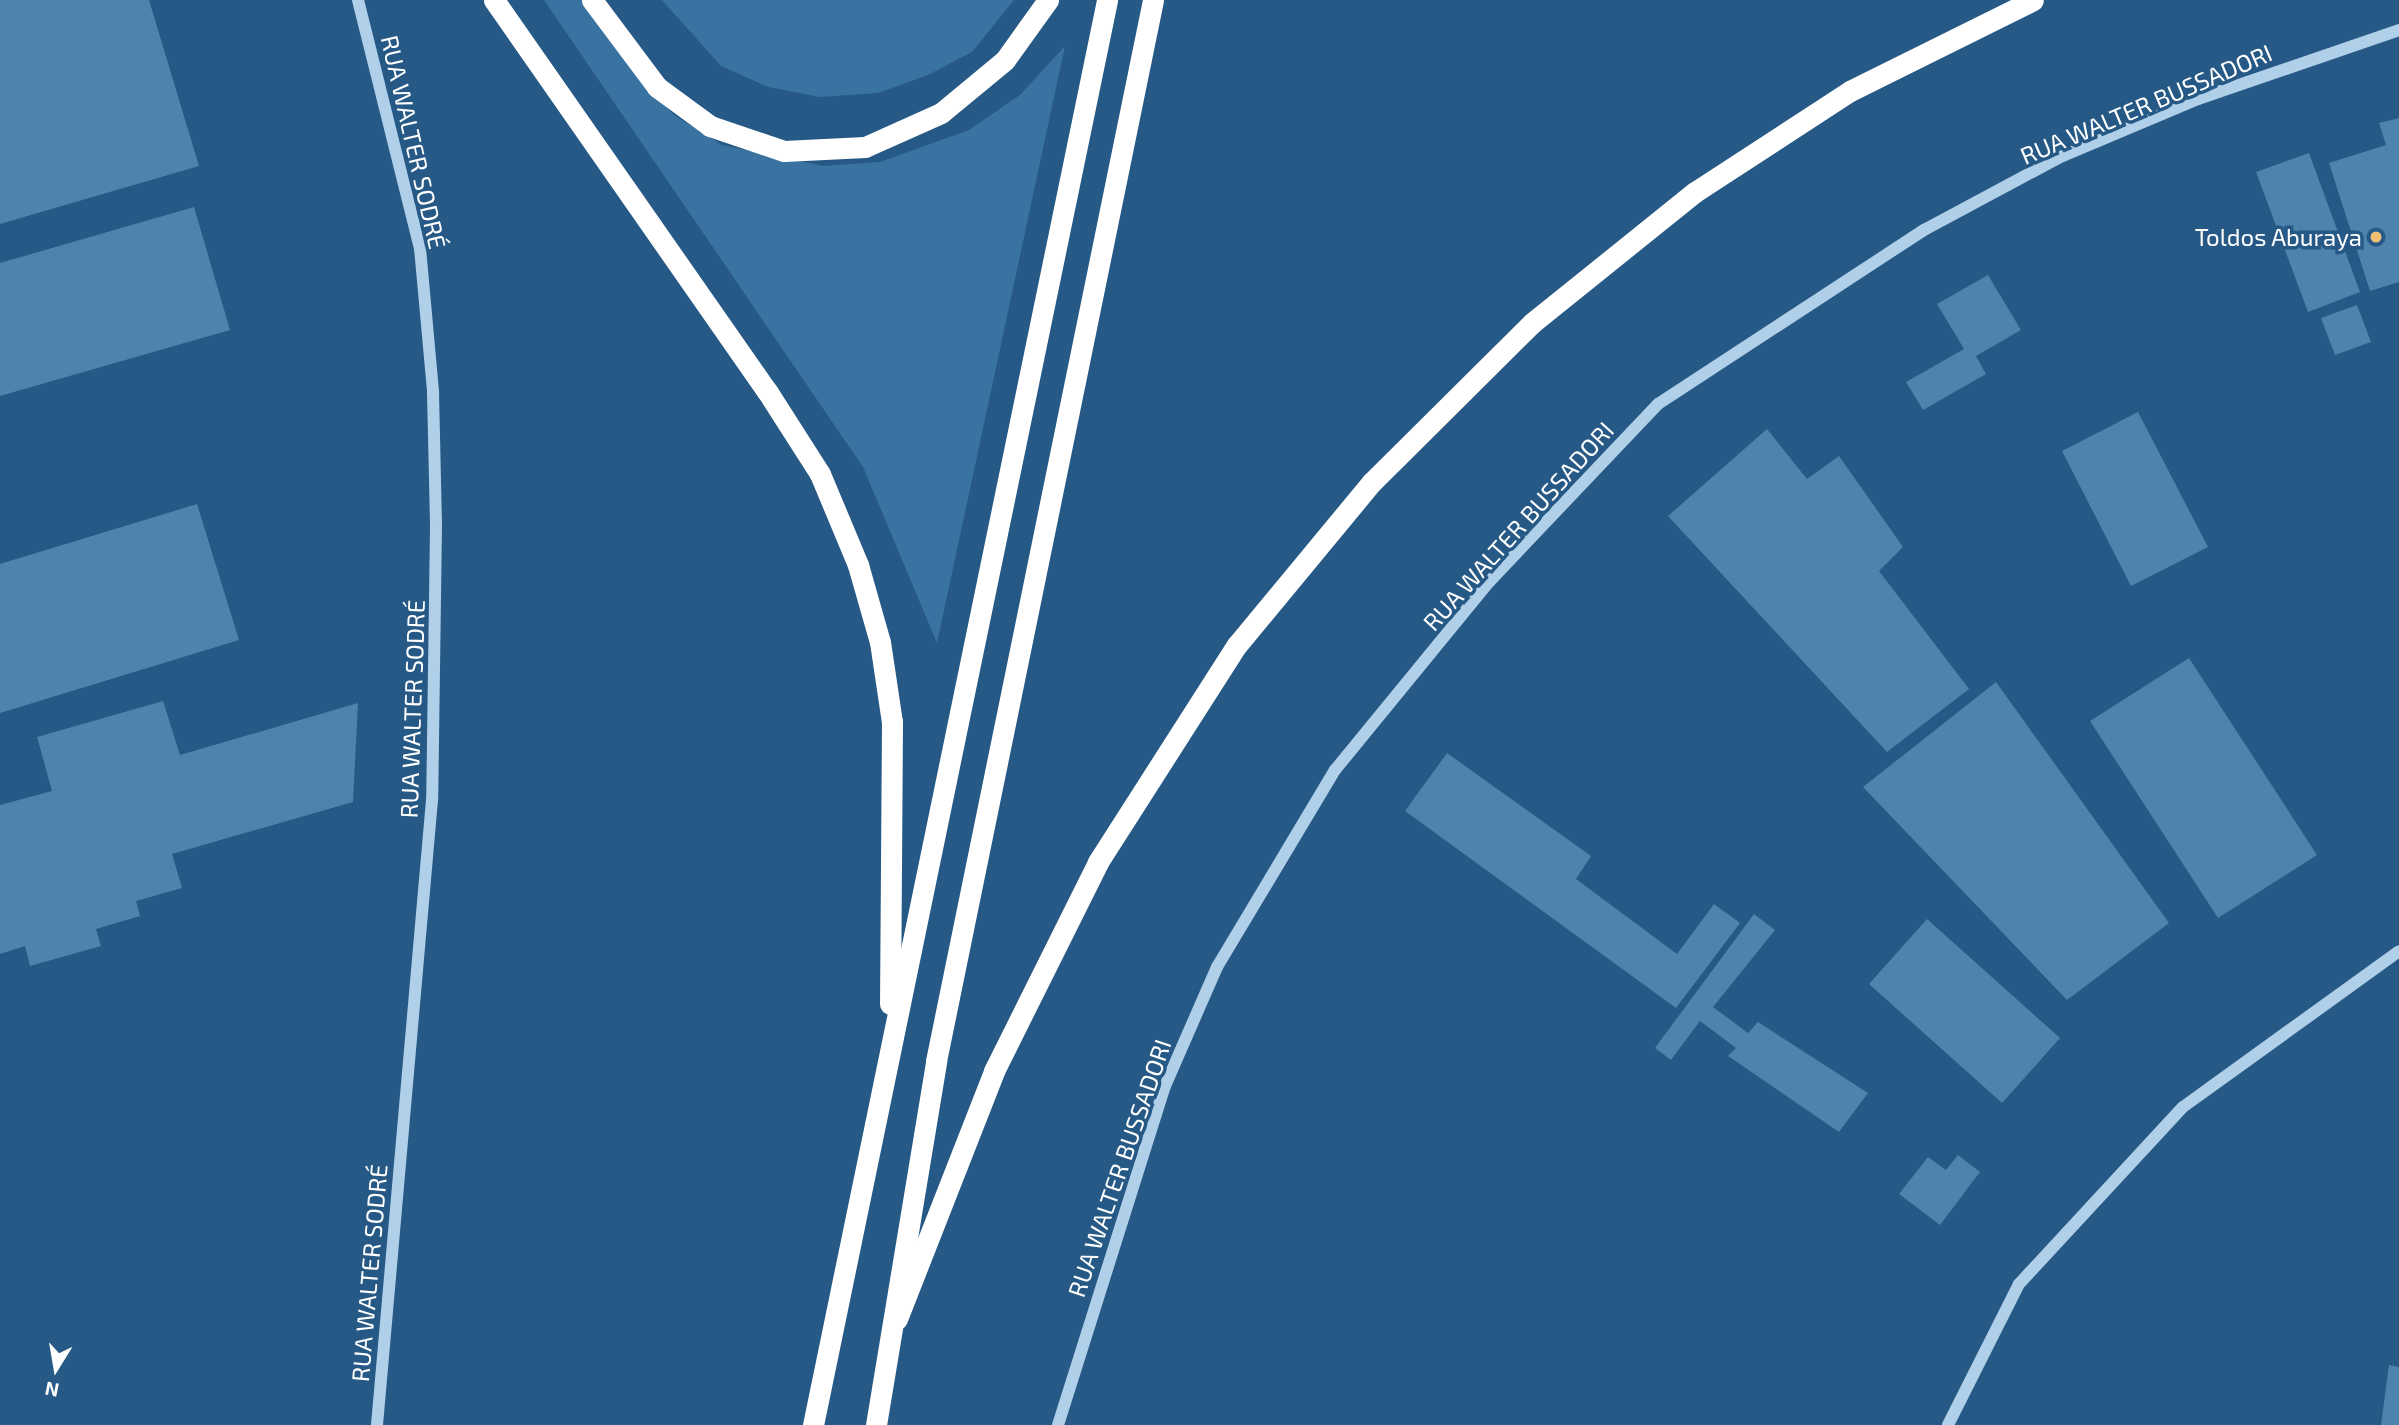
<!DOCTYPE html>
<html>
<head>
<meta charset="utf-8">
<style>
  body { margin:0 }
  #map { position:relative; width:2399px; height:1425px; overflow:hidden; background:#265985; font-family:"Exo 2",sans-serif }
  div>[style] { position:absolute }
  .green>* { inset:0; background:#3a73a1 }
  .building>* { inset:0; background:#4e83ac }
  .minor>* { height:12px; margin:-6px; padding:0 6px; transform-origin:6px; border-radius:6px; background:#b0cfe8 }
  .highway>* { height:21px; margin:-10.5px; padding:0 10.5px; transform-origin:10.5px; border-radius:10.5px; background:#fff }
  .dots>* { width:19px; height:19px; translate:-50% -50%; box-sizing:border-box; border:4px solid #265985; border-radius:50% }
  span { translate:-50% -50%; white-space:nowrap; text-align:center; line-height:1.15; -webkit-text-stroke:7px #265985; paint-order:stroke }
  .street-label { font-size:24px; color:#fff }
  .poi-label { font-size:24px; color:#fff }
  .right { translate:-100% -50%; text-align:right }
  .north { position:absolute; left:21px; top:1334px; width:70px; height:70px; -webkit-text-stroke:5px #265985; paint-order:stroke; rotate:191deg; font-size:19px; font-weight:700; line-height:28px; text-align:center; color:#fff }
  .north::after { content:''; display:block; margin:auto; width:24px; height:32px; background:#fff; clip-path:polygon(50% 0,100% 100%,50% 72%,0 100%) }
</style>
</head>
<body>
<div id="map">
  <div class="green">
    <i style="clip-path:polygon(544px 0,584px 0,649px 90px,674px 115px,722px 145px,823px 166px,880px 162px,969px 130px,1020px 95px,1065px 46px,937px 643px,863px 467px)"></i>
    <i style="clip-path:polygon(662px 0,1014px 0,972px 52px,928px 75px,878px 93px,820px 97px,768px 87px,721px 66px)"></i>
  </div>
  <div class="building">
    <i style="clip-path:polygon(0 0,149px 0,199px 166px,0 224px)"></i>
    <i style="clip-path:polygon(2399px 118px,2399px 282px,2370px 291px,2329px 163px,2386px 145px,2379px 123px)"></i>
    <i style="clip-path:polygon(2309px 153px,2360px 292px,2308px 312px,2256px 172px)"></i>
    <i style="clip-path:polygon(194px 207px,230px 330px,0 396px,0 263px)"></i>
    <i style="clip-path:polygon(1988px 275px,2021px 330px,1976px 356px,1986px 374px,1923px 410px,1906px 382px,1964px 349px,1937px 304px)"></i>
    <i style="clip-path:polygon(2357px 305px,2371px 342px,2335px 355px,2321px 318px)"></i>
    <i style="clip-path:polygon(2138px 412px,2208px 547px,2131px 586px,2062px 451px)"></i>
    <i style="clip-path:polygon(1767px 429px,1807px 479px,1839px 456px,1903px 547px,1879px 571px,1969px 689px,1887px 752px,1668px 516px)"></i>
    <i style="clip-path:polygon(197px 504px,239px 640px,0 713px,0 564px)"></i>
    <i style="clip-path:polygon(2189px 658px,2317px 855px,2218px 918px,2090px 721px)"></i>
    <i style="clip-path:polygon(1996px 682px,2169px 923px,2067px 1000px,1863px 787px)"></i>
    <i style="clip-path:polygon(163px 701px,180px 755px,358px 703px,353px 802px,172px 854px,182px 888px,136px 901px,140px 916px,96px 929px,101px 946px,30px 966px,25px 946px,0 954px,0 805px,52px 791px,37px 737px)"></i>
    <i style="clip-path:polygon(1447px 753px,1591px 856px,1576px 879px,1677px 954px,1714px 904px,1740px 923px,1676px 1008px,1405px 811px)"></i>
    <i style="clip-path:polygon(1754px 914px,1775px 930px,1713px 1007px,1748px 1033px,1758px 1022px,1868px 1093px,1839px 1132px,1728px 1056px,1736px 1048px,1700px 1021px,1671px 1060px,1655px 1048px)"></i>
    <i style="clip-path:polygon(1927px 919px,2060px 1038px,2002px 1103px,1869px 984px)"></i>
    <i style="clip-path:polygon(1958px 1155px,1980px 1172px,1940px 1225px,1899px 1194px,1928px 1157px,1946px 1170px)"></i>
    <i style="clip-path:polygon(2389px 1365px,2399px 1367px,2399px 1425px,2381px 1425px)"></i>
  </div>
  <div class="minor">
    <i style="left:358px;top:0;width:256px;rotate:76deg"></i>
    <i style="left:420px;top:248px;width:145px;rotate:84.8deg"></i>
    <i style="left:433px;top:392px;width:134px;rotate:88.7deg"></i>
    <i style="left:436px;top:526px;width:274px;rotate:90.8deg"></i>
    <i style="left:432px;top:800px;width:627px;rotate:95.03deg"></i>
    <i style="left:1058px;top:1425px;width:355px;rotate:-72.5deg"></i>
    <i style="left:1165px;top:1086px;width:130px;rotate:-66.4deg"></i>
    <i style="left:1217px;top:967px;width:230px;rotate:-59.1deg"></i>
    <i style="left:1335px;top:770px;width:243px;rotate:-50.7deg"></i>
    <i style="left:1489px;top:582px;width:245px;rotate:-46.5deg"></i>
    <i style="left:1658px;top:404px;width:318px;rotate:-33.2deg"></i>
    <i style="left:1924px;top:230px;width:152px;rotate:-28.2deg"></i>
    <i style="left:2058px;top:158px;width:152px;rotate:-22.9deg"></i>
    <i style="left:2198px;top:99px;width:213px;rotate:-18.9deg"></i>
    <i style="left:1948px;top:1425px;width:158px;rotate:-63.3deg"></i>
    <i style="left:2019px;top:1284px;width:241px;rotate:-47.2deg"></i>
    <i style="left:2183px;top:1107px;width:266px;rotate:-35.8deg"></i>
  </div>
  <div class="highway">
    <i style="left:494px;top:0;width:477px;rotate:55.1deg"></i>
    <i style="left:767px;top:391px;width:98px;rotate:57.4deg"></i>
    <i style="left:820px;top:474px;width:99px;rotate:67.3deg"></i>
    <i style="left:858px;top:565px;width:80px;rotate:74.1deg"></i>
    <i style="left:880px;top:642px;width:81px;rotate:81.5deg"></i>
    <i style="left:892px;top:722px;width:282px;rotate:90.4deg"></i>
    <i style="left:592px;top:0;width:109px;rotate:53.2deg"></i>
    <i style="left:657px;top:87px;width:66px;rotate:36.3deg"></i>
    <i style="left:710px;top:126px;width:78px;rotate:18.7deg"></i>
    <i style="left:784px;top:151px;width:81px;rotate:-2.8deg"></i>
    <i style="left:865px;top:147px;width:83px;rotate:-24.1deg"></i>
    <i style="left:941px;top:113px;width:83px;rotate:-39.6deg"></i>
    <i style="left:1005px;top:60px;width:74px;rotate:-54.4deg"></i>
    <i style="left:897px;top:1319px;width:266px;rotate:-68.6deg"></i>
    <i style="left:994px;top:1071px;width:233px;rotate:-63.5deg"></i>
    <i style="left:1098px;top:862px;width:258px;rotate:-57.4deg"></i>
    <i style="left:1237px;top:645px;width:212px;rotate:-50.4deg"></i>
    <i style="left:1372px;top:482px;width:226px;rotate:-44.8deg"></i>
    <i style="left:1532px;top:323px;width:209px;rotate:-38.8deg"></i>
    <i style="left:1695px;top:192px;width:185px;rotate:-33.1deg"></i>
    <i style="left:1850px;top:91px;width:204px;rotate:-26.4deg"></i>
    <i style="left:813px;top:1425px;width:1455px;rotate:-78.34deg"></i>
    <i style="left:876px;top:1425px;width:369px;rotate:-80.6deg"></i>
    <i style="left:936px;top:1061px;width:1083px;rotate:-78.44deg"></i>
  </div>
  <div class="dots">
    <i style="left:2376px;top:237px;background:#f1c074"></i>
  </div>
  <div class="street-label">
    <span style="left:2146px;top:104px;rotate:-23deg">RUA WALTER BUSSADORI</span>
    <span style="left:414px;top:142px;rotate:77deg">RUA WALTER SODRÉ</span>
    <span style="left:1518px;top:526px;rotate:-48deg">RUA WALTER BUSSADORI</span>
    <span style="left:412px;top:709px;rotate:-88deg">RUA WALTER SODRÉ</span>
    <span style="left:1119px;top:1168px;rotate:-71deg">RUA WALTER BUSSADORI</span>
    <span style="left:369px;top:1273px;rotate:-85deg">RUA WALTER SODRÉ</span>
  </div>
  <div class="poi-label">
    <span class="right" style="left:2362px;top:237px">Toldos Aburaya</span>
  </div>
  <div class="north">N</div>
</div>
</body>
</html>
